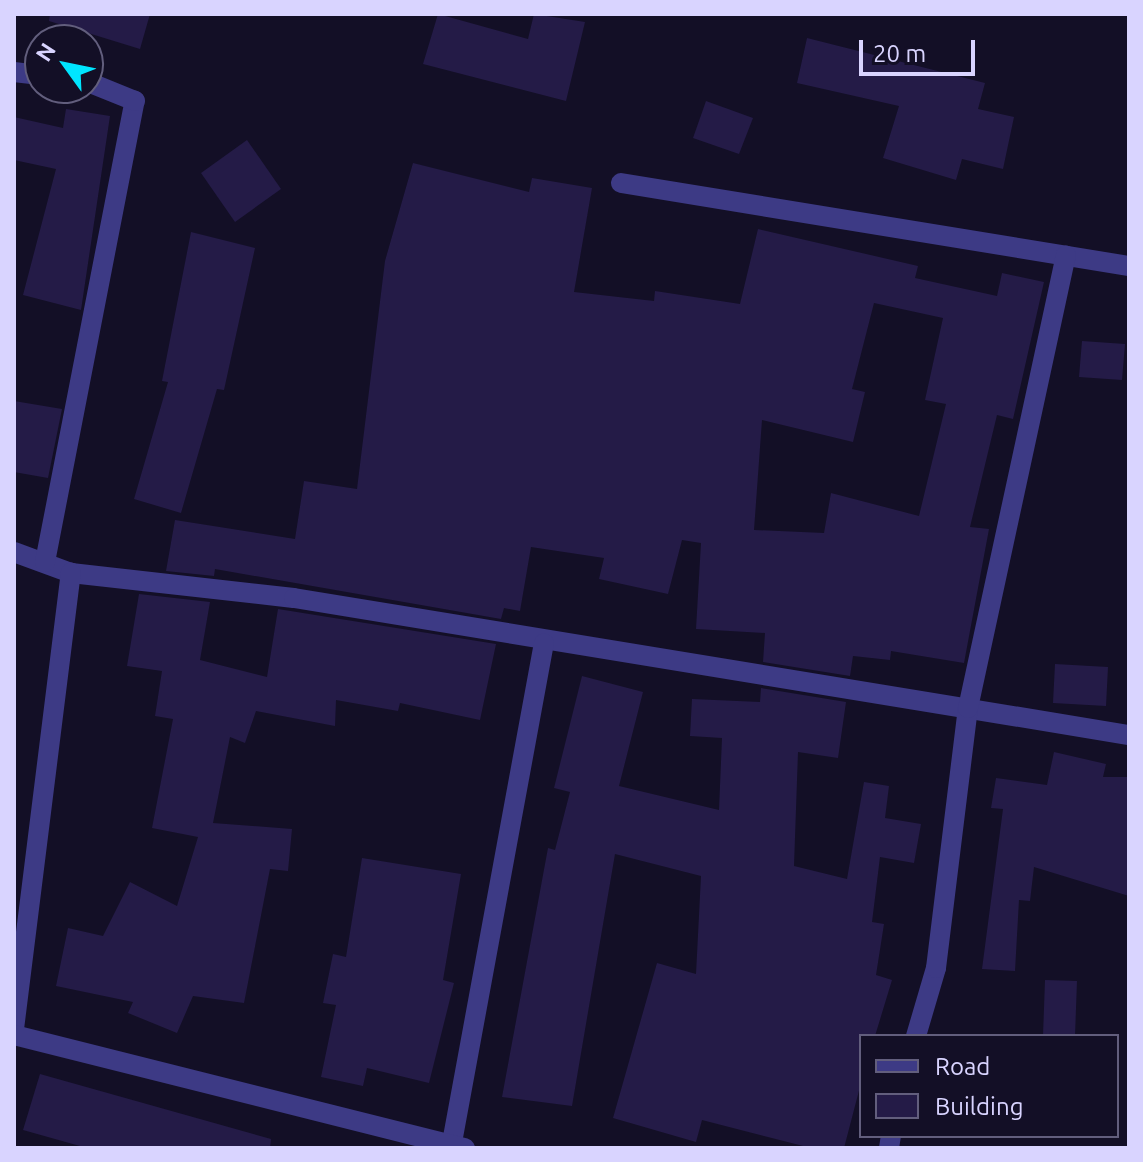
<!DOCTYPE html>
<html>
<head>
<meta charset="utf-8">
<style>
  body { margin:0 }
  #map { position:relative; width:1143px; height:1162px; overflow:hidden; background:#130f26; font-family:Ubuntu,sans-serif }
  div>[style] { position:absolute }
  .building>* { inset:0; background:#241b47 }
  .minor>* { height:20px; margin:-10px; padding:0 10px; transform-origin:10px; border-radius:10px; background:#3d3a85 }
  .tertiary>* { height:20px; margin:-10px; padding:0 10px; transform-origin:10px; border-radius:10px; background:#3d3a85 }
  span { translate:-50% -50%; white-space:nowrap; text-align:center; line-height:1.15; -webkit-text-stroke:6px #130f26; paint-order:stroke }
  .frame { position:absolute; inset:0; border:16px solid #d9d4ff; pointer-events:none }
  .legend { position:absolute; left:859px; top:1034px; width:260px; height:104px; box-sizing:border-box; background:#130f26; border:2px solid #625e7d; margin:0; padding:10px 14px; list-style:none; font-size:24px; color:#d9d4ff }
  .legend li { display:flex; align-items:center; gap:16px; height:40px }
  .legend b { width:40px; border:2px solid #625e7d }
  .north { position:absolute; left:24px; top:24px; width:80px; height:80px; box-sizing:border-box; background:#130f26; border:2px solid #625e7d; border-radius:50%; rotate:303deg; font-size:22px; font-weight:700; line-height:32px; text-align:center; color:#d9d4ff }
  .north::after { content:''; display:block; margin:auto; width:28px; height:36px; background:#00e5ff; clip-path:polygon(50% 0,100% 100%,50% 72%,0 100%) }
  .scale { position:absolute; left:859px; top:40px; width:116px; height:36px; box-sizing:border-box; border:4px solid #d9d4ff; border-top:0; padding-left:10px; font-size:24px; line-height:28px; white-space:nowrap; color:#d9d4ff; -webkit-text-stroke:6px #130f26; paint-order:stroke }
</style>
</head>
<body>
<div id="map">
  <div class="building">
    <i style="clip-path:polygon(50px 14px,150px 14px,140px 49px,49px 21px)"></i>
    <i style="clip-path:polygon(438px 14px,528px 39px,534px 14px,585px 22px,566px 101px,423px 64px)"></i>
    <i style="clip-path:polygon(807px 38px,985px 83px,978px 109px,1014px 117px,1003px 169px,962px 159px,956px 180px,883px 158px,899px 106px,797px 83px)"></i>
    <i style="clip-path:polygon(706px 101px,753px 118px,739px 154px,693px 138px)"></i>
    <i style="clip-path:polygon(66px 109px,110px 116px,81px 310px,23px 295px,56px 169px,14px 160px,14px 117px,63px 128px)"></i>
    <i style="clip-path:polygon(247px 140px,281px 189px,235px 222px,201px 173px)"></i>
    <i style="clip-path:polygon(evenodd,413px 163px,529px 192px,532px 178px,592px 188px,574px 292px,654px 301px,655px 291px,740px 304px,758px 229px,918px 266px,915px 278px,997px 296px,1002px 273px,1044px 282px,1013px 419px,997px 415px,970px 527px,989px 529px,964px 663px,891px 651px,890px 660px,853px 656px,850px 676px,763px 662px,765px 633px,696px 629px,701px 543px,682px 540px,668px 594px,599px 579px,604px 558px,531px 547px,520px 611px,504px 608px,501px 619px,215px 569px,214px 576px,166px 571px,175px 520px,295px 539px,304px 481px,357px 489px,385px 261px,413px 163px,874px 303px,943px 318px,925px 400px,946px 404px,919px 516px,831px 493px,824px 533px,754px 530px,762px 420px,853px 442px,865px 392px,852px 389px,874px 303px)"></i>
    <i style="clip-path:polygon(191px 232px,255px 248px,224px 390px,217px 389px,181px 513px,134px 499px,168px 382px,162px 381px)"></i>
    <i style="clip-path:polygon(1082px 341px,1125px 344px,1122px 380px,1079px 377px)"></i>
    <i style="clip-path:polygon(14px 401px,62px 409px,48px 478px,14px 472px)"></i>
    <i style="clip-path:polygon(139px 594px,210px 602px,200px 660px,267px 677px,278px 609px,496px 644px,480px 720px,400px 703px,398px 711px,336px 700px,335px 726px,256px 711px,245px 743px,230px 737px,213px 823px,292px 829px,288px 871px,270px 869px,244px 1003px,193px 996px,177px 1033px,128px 1013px,133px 1002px,56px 986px,68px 928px,103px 936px,130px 882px,177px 906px,198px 837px,152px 828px,173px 719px,155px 716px,162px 671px,127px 666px)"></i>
    <i style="clip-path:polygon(1055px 664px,1108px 667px,1106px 706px,1053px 703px)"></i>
    <i style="clip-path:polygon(582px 676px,643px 692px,619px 786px,719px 810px,722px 738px,690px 736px,692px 699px,760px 702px,761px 688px,846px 702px,838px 758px,798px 752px,794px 866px,847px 879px,864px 782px,889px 786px,885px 818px,921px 824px,914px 863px,880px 857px,872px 922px,884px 924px,876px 975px,892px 980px,875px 1036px,861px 1036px,861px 1083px,844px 1148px,811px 1148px,702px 1120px,696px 1142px,613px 1118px,657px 963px,696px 974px,701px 876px,615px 854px,572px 1106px,502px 1097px,548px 848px,555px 850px,570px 792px,554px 788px)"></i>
    <i style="clip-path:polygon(1054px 752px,1106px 764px,1103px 777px,1129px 777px,1129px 896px,1034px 867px,1030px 901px,1019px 900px,1015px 971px,982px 969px,1003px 809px,991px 808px,996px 778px,1047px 785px)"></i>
    <i style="clip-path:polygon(362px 858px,461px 874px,443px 980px,454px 983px,429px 1083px,367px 1068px,363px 1086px,321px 1077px,336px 1005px,323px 1003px,333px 954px,346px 957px)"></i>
    <i style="clip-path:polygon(1045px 980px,1077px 981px,1075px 1036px,1043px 1036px)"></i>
    <i style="clip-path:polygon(40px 1074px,271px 1139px,270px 1148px,87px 1148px,23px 1130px)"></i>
  </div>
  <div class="minor">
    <i style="left:14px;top:72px;width:26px;rotate:7deg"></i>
    <i style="left:621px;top:183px;width:515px;rotate:9.28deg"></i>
    <i style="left:14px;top:552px;width:61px;rotate:20.2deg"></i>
    <i style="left:71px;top:573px;width:224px;rotate:6.4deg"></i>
    <i style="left:294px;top:598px;width:846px;rotate:9.32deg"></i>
    <i style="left:45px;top:562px;width:470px;rotate:-79deg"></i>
    <i style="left:135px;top:101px;width:51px;rotate:-158deg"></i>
    <i style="left:14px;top:1029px;width:460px;rotate:-82.9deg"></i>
    <i style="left:916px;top:1036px;width:71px;rotate:-73.6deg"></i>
    <i style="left:936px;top:968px;width:262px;rotate:-83deg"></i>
    <i style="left:968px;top:708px;width:463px;rotate:-77.8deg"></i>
    <i style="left:451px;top:1148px;width:513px;rotate:-79.57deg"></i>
    <i style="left:889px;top:1148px;width:12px;rotate:-81deg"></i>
  </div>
  <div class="tertiary">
    <i style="left:14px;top:1035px;width:465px;rotate:14.1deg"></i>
  </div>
  <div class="frame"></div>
  <ul class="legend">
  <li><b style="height:10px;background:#3d3a85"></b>Road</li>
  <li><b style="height:22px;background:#241b47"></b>Building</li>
  </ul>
  <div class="north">N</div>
  <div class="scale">20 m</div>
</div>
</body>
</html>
